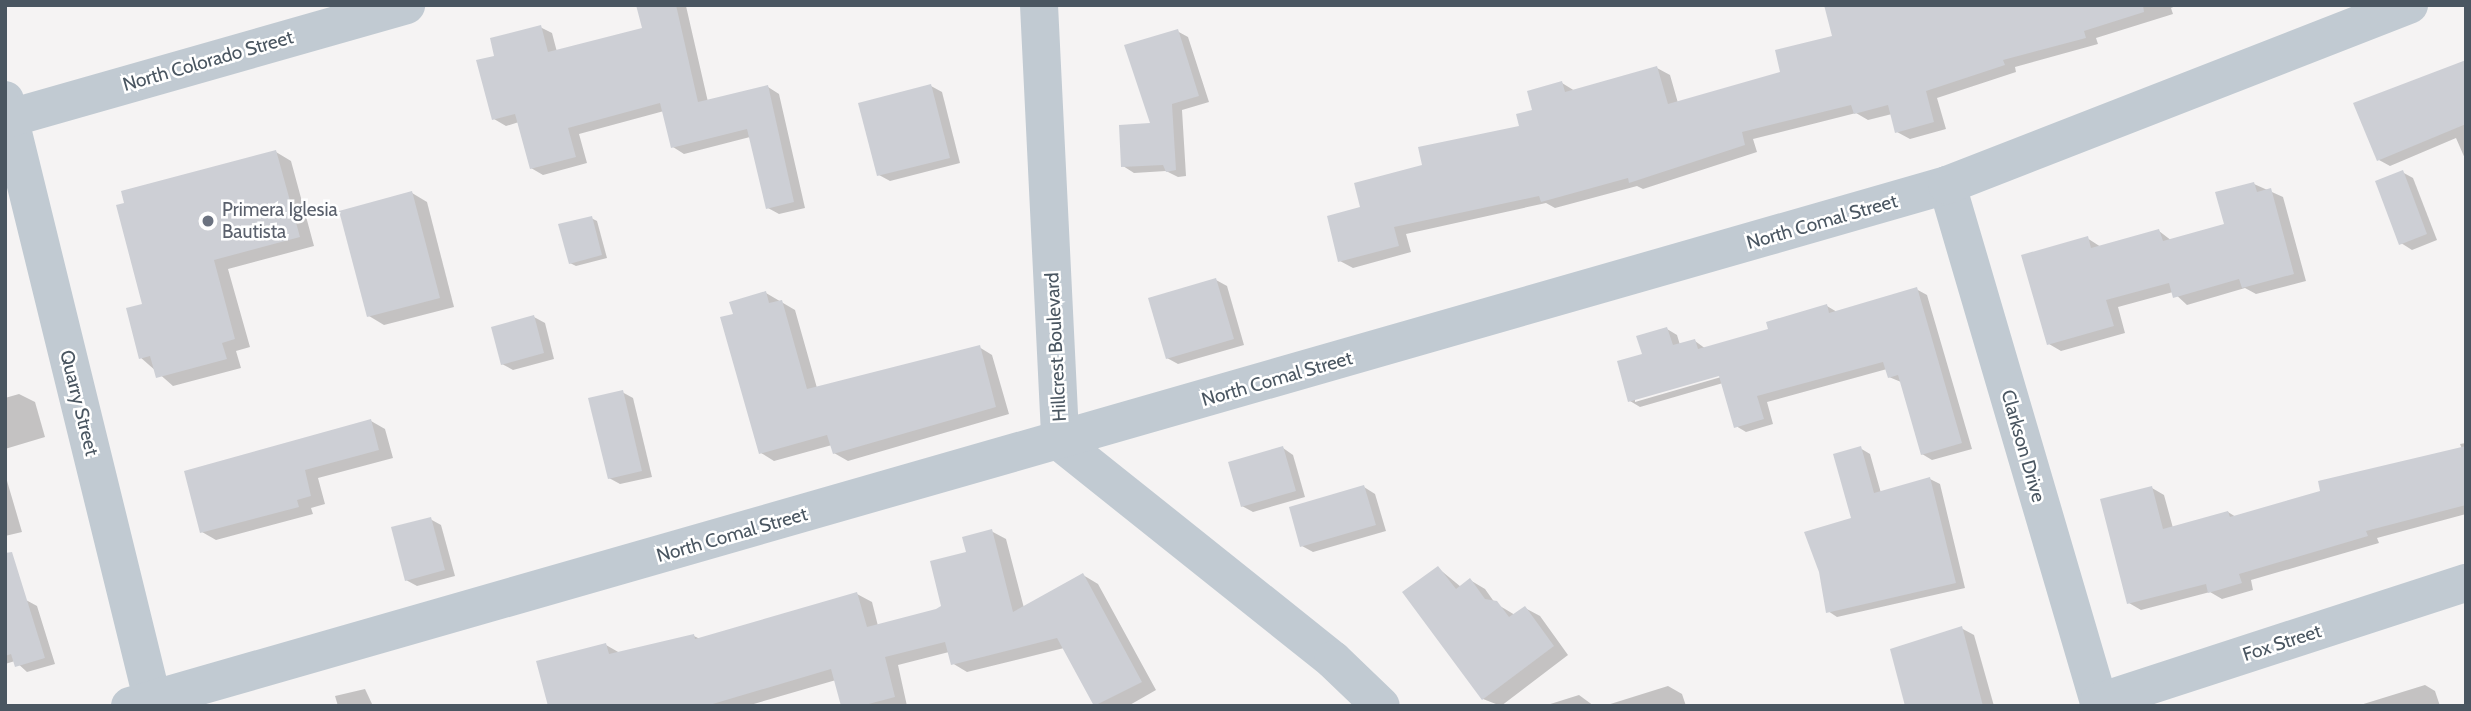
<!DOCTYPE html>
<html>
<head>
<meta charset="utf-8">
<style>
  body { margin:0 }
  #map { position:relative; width:2471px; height:711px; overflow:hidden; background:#f5f3f3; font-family:Cabin,sans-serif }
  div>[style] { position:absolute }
  .shadow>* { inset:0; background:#0003 }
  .building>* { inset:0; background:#cdcfd5 }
  .minor>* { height:38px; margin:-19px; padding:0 19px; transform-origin:19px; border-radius:19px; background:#c1cad2 }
  .dots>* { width:19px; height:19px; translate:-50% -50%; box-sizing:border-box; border:4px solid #fff; border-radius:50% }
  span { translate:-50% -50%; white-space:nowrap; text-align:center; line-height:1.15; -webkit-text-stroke:5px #fff; paint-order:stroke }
  .street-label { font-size:19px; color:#4a5661 }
  .worship-label { font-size:19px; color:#5b616d }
  .left { translate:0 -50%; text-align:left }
  .frame { position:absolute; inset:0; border:7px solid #4a5661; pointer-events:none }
</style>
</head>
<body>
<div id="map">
  <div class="shadow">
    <i style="clip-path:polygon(651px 5px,686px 6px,708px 102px,768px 87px,779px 94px,805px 208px,779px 214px,768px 208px,750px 137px,684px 154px,673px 147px,664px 111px,579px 134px,587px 163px,543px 175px,531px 168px,519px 122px,506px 126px,494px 119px,496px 57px,540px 27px,552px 33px,557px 52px,644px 29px)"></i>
    <i style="clip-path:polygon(1826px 5px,2178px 5px,2171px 8px,2173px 14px,2096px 38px,2098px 44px,2015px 67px,2016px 72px,1937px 98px,1946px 129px,1910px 139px,1897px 132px,1892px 114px,1868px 120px,1856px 113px,1753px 139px,1757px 152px,1643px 189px,1637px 186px,1555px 208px,1546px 203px,1406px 234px,1411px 252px,1353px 268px,1340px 261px,1362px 209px,1424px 166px,1522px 127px,1562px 83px,1575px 91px,1657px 68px,1670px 75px,1678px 103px,1782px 73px,1834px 37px)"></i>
    <i style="clip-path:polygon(1177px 31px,1188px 37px,1209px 102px,1182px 110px,1186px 176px,1178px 177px,1166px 171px,1134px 173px,1123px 166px,1152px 125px)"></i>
    <i style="clip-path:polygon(2466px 61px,2466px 161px,2456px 138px,2390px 166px,2379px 160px)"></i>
    <i style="clip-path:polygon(931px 86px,942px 92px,960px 163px,890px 181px,879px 175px)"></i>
    <i style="clip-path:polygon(276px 152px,291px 161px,314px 246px,228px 269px,250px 347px,236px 351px,241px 368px,173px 386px,140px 357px,144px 305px)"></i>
    <i style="clip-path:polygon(2402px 172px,2413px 178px,2437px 240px,2412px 250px,2401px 243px)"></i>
    <i style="clip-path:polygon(2254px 184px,2283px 197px,2306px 281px,2256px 294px,2245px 288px,2187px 305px,2173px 292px,2118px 307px,2125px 333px,2061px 351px,2049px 344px,2087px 238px,2101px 247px,2159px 231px,2172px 241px,2226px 225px)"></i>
    <i style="clip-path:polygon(412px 193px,427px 202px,454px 307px,384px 325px,369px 316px)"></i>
    <i style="clip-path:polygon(591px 218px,597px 221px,607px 258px,576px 266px,570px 263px)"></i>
    <i style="clip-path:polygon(1216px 280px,1227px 286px,1244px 345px,1178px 364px,1167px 358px)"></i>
    <i style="clip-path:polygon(evenodd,1916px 289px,1927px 295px,1972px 449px,1932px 460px,1922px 454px,1901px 382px,1889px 377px,1887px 369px,1767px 402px,1773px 424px,1746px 432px,1736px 426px,1723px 383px,1640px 407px,1630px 401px,1644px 355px,1667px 329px,1677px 335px,1680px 345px,1695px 341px,1706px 349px,1770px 330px,1827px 306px,1837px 312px,1916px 289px,1727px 372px,1728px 375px,1635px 402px,1635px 398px,1727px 372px)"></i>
    <i style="clip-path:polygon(766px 293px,795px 310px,817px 388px,979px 347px,992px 355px,1009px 414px,848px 461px,834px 453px,832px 445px,774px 461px,761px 453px,735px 315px)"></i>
    <i style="clip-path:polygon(534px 317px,545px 323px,554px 359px,513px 370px,502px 364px)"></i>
    <i style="clip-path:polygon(622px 392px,633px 398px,652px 477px,620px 484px,609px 478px)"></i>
    <i style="clip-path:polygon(19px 394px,35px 402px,45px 437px,5px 449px,5px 398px)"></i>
    <i style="clip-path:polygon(371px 421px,385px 429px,393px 458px,318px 478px,325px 504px,311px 508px,313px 514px,216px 540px,202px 532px)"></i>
    <i style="clip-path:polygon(2466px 443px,2466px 514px,2377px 538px,2379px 543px,2251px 580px,2253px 590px,2222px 599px,2210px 592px,2141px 610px,2129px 603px,2152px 488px,2164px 495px,2173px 528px,2228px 512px,2236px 517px,2462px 449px,2460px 444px)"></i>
    <i style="clip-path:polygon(1283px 448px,1293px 455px,1305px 497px,1253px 512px,1242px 506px)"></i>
    <i style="clip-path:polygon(1860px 448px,1870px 454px,1881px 493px,1930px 479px,1940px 484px,1965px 588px,1837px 617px,1828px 611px,1820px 572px,1854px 519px)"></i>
    <i style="clip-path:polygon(5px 474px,22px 532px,5px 536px)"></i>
    <i style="clip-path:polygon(1364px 487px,1375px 494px,1386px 531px,1313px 552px,1302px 546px)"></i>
    <i style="clip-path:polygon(430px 519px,441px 525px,455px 576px,417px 586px,406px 580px)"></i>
    <i style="clip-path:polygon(991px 531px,1006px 539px,1024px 608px,1083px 575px,1098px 584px,1156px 690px,1128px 706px,1096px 706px,1064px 648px,967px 672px,952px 663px,949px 652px,898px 665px,907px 706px,843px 706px,836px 680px,747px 706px,550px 706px,606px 645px,620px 653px,694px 636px,700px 639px,857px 594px,872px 602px,878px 626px,937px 611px,943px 606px,968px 553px)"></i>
    <i style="clip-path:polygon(1438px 568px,1461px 587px,1470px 580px,1485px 589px,1495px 603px,1515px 615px,1525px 608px,1540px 616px,1568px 655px,1501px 706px,1483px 699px)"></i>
    <i style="clip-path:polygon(26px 600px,37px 606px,55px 664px,27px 672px,15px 661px,5px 664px,5px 606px)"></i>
    <i style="clip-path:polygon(1961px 628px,1974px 635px,1994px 706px,1907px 706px)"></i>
    <i style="clip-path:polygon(2425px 685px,2435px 691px,2440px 706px,2357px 706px)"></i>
    <i style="clip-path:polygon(1668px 686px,1682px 694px,1686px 706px,1604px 706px)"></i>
    <i style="clip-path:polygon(365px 689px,373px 706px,338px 706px,335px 696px)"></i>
    <i style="clip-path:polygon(1579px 695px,1594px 706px,1544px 706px)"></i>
  </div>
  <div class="building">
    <i style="clip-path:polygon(636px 5px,676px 5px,698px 102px,768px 85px,794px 202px,766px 209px,747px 129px,671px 148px,660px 103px,568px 128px,576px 157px,530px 169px,515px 114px,492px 120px,476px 60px,494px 56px,490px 38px,541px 25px,548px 52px,642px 28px)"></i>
    <i style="clip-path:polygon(1824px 5px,2143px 5px,2144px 12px,2084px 31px,2086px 38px,2003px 60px,2005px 65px,1926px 91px,1934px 122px,1895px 133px,1888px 105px,1854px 114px,1851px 105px,1742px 132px,1745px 145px,1629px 183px,1628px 178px,1541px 202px,1539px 196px,1394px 227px,1399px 246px,1338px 262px,1327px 216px,1360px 207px,1354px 183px,1422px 165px,1418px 147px,1519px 126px,1516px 114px,1532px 110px,1527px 91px,1562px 81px,1565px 92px,1657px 66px,1668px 104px,1780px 72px,1775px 50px,1832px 36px)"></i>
    <i style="clip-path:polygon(1178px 29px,1199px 96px,1172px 104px,1176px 170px,1166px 172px,1163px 165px,1121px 167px,1119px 125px,1150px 123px,1124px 45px)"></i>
    <i style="clip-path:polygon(2466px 60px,2466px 124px,2377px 161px,2353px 103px)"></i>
    <i style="clip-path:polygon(931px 84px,950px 158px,877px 176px,858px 103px)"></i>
    <i style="clip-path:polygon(276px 150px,300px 237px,214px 260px,235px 339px,222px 343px,227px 359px,156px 378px,150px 356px,139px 359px,126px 308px,142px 304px,116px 205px,124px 203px,121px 191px)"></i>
    <i style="clip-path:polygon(2403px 170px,2427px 234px,2399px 245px,2375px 181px)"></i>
    <i style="clip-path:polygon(2254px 182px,2257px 192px,2271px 188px,2294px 274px,2242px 288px,2239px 279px,2173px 298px,2169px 283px,2106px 300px,2114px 326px,2047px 345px,2021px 255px,2088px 236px,2091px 248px,2159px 229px,2163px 241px,2224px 224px,2215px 192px)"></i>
    <i style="clip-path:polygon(412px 191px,440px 298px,367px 317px,339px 211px)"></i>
    <i style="clip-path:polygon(592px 216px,602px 255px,569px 264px,558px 224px)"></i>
    <i style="clip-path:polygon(1216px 278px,1234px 339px,1166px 359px,1148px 298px)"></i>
    <i style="clip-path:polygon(1917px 287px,1962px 443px,1921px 455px,1898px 375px,1888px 378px,1883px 362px,1757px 396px,1764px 419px,1734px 428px,1719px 376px,1628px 402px,1617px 361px,1642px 354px,1636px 336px,1667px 327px,1673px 345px,1695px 339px,1698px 349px,1768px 329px,1766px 322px,1827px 304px,1829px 313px)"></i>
    <i style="clip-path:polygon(766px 291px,769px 303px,782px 300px,807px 389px,980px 345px,996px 407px,833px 454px,827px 435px,759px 454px,720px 317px,733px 314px,729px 302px)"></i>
    <i style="clip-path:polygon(534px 315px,544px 353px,501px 365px,491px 327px)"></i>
    <i style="clip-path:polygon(623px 390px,642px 471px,608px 479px,588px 398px)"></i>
    <i style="clip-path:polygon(371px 419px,379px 450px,305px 470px,311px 496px,297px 500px,299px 507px,200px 533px,184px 471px)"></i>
    <i style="clip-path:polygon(1283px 446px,1296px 491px,1241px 507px,1228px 462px)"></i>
    <i style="clip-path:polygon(1861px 446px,1874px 493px,1930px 477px,1956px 583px,1826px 613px,1819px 572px,1804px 532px,1851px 518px,1833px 454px)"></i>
    <i style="clip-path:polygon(2466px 446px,2466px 505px,2366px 531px,2368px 536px,2239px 574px,2242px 583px,2208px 593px,2206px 584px,2127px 604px,2100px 499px,2152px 486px,2163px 529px,2228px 511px,2230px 517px,2320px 491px,2318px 481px)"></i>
    <i style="clip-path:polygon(1364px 485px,1376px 525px,1300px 547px,1289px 507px)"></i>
    <i style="clip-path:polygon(431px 517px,445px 570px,405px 581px,391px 527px)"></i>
    <i style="clip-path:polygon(992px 529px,1013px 612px,1083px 573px,1142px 682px,1094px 706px,1057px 638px,951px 665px,945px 642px,885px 657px,895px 697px,861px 706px,841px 706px,831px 669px,706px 706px,548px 706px,536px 661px,606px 643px,609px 654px,694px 634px,695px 639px,857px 592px,867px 627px,936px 609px,941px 606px,930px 561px,966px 552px,962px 537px)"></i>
    <i style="clip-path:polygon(12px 552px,45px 658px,15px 667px,11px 654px,5px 656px,5px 553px)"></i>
    <i style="clip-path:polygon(1438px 566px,1456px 589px,1470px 578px,1485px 599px,1497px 601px,1509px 617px,1525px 606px,1554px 646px,1482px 700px,1402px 592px)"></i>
    <i style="clip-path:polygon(1962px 626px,1983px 706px,1905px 706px,1890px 649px)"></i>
  </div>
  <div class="minor">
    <i style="left:1039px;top:5px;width:438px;rotate:87.2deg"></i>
    <i style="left:1060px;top:442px;width:349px;rotate:38.6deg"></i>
    <i style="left:1333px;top:660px;width:66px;rotate:43.8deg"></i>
    <i style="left:5px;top:100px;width:624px;rotate:76.19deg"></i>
    <i style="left:10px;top:118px;width:412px;rotate:-15.9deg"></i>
    <i style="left:1947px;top:185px;width:543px;rotate:73.63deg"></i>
    <i style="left:2099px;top:702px;width:386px;rotate:-18deg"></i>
    <i style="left:130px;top:706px;width:1890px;rotate:-16deg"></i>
    <i style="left:1947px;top:185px;width:496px;rotate:-21.3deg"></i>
  </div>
  <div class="dots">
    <i style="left:208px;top:221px;background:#6b7280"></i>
  </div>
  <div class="street-label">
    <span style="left:208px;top:61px;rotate:-16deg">North Colorado Street</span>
    <span style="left:1822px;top:222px;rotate:-16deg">North Comal Street</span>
    <span style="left:1056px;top:347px;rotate:-93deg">Hillcrest Boulevard</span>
    <span style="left:1277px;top:379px;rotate:-16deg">North Comal Street</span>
    <span style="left:79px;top:403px;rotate:76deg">Quarry Street</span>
    <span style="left:2023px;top:446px;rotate:74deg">Clarkson Drive</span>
    <span style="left:732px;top:535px;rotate:-16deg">North Comal Street</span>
    <span style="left:2282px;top:643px;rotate:-18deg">Fox Street</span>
  </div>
  <div class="worship-label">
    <span class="left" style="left:222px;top:221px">Primera Iglesia<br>Bautista</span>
  </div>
  <div class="frame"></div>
</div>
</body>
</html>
